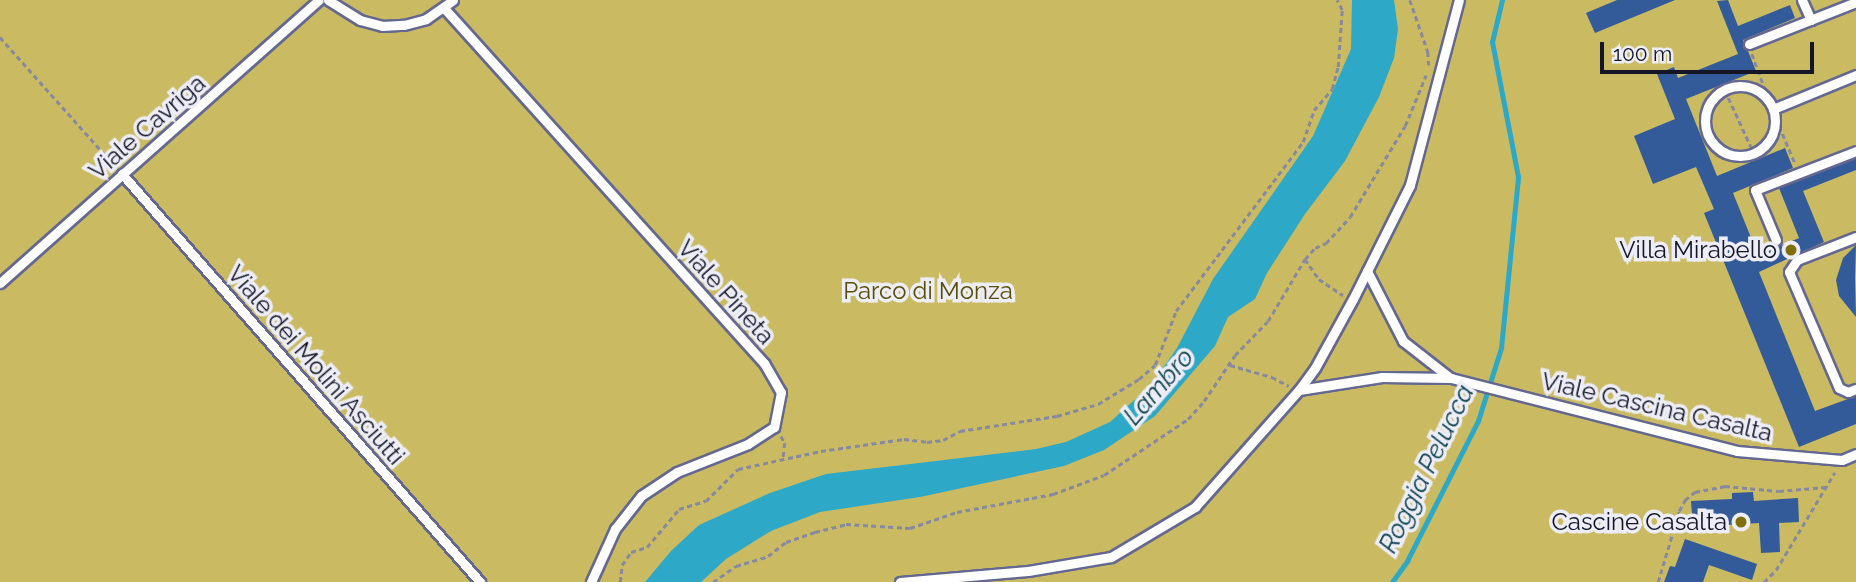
<!DOCTYPE html>
<html>
<head>
<meta charset="utf-8">
<style>
  body { margin:0 }
  #map { position:relative; width:1856px; height:582px; overflow:hidden; background:#dbdffb; font-family:Raleway,sans-serif }
  div>[style] { position:absolute }
  .green>* { inset:0; background:#caba62 }
  .water>* { inset:0; background:#2da8c7 }
  .stream>* { height:4.5px; margin:-2.25px; padding:0 2.25px; transform-origin:2.25px; border-radius:2.25px; background:#2da8c7 }
  .building>* { inset:0; background:#335b9a }
  .path>* { height:2.5px; margin-top:-1.25px; transform-origin:0; background:repeating-linear-gradient(90deg,#8689a0 0 5px,transparent 0 8.5px) }
  .roads { filter:drop-shadow(2px 0 #646891) drop-shadow(-2px 0 #646891) drop-shadow(0 2px #646891) drop-shadow(0 -2px #646891) }
  .service>* { height:9px; margin:-4.5px; padding:0 4.5px; transform-origin:4.5px; border-radius:4.5px; background:#fff }
  .service>.ring { margin:-4.5px; padding:0; box-sizing:content-box; background:none; border:9px solid #fff; border-radius:50% }
  .dots>* { width:19px; height:19px; translate:-50% -50%; box-sizing:border-box; border:4px solid #ecedf7; border-radius:50% }
  span { translate:-50% -50%; white-space:nowrap; text-align:center; line-height:1.15; -webkit-text-stroke:7px #ecedf7; paint-order:stroke }
  .street-label { font-size:24px; color:#141626 }
  .poi-label { font-size:24px; color:#141626 }
  .right { translate:-100% -50%; text-align:right }
  .park-label { font-size:24px; color:#594e05 }
  .water-label { font-size:26px; color:#0f4350; font-style:italic }
  .scale { position:absolute; left:1600px; top:42px; width:214px; height:32px; box-sizing:border-box; border:4px solid #141626; border-top:0; padding-left:9px; font-size:21px; line-height:24px; white-space:nowrap; color:#141626; -webkit-text-stroke:5px #ecedf7; paint-order:stroke }
</style>
</head>
<body>
<div id="map">
  <div class="green">
    <i style="clip-path:polygon(0 0,1856px 0,1856px 582px,0 582px)"></i>
  </div>
  <div class="water">
    <i style="clip-path:polygon(1352px 0,1394px 0,1398px 29px,1394px 58px,1379px 97px,1345px 161px,1305px 214px,1267px 273px,1255px 299px,1228px 317px,1215px 346px,1155px 416px,1104px 450px,1064px 466px,920px 497px,820px 512px,771px 531px,726px 559px,701px 582px,645px 582px,671px 551px,699px 525px,770px 493px,826px 474px,1036px 449px,1066px 442px,1110px 422px,1150px 386px,1177px 348px,1213px 279px,1313px 136px,1351px 49px)"></i>
  </div>
  <div class="stream">
    <i style="left:1392px;top:582px;width:26px;rotate:-54deg"></i>
    <i style="left:1407px;top:561px;width:157px;rotate:-63.1deg"></i>
    <i style="left:1478px;top:421px;width:77px;rotate:-72.5deg"></i>
    <i style="left:1501px;top:348px;width:172px;rotate:-84.3deg"></i>
    <i style="left:1518px;top:177px;width:137px;rotate:-100.9deg"></i>
    <i style="left:1492px;top:42px;width:43px;rotate:-76.6deg"></i>
  </div>
  <div class="building">
    <i style="clip-path:polygon(1617px 0,1675px 0,1595px 33px,1586px 13px)"></i>
    <i style="clip-path:polygon(1728px 0,1738px 26px,1790px 5px,1795px 18px,1743px 40px,1743px 47px,1748px 51px,1756px 71px,1686px 99px,1717px 176px,1785px 148px,1793px 168px,1733px 193px,1758px 255px,1799px 238px,1779px 188px,1856px 158px,1856px 170px,1803px 191px,1824px 242px,1759px 272px,1815px 411px,1856px 396px,1856px 424px,1799px 447px,1704px 213px,1714px 209px,1696px 167px,1653px 184px,1634px 136px,1675px 119px,1657px 74px,1674px 67px,1678px 78px,1738px 54px,1717px 1px)"></i>
    <i style="clip-path:polygon(1856px 245px,1855px 278px,1856px 317px,1839px 296px,1836px 280px,1843px 258px)"></i>
    <i style="clip-path:polygon(1753px 492px,1754px 501px,1798px 498px,1799px 522px,1779px 523px,1780px 552px,1761px 553px,1759px 523px,1693px 527px,1691px 501px,1732px 499px,1732px 493px)"></i>
    <i style="clip-path:polygon(1685px 539px,1757px 564px,1752px 580px,1709px 565px,1703px 582px,1664px 582px,1670px 566px,1675px 567px)"></i>
  </div>
  <div class="path">
    <i style="left:1410px;top:0;width:55px;rotate:70.9deg"></i>
    <i style="left:1428px;top:52px;width:13px;rotate:86deg"></i>
    <i style="left:0;top:37px;width:171px;rotate:48.3deg"></i>
    <i style="left:1752px;top:54px;width:49px;rotate:69.7deg"></i>
    <i style="left:1725px;top:90px;width:69px;rotate:65.3deg"></i>
    <i style="left:1776px;top:118px;width:49px;rotate:67.1deg"></i>
    <i style="left:1305px;top:259px;width:24px;rotate:55deg"></i>
    <i style="left:1319px;top:279px;width:29px;rotate:34deg"></i>
    <i style="left:1230px;top:365px;width:44px;rotate:15.9deg"></i>
    <i style="left:1272px;top:377px;width:19px;rotate:28deg"></i>
    <i style="left:781px;top:436px;width:8px;rotate:60deg"></i>
    <i style="left:785px;top:443px;width:17px;rotate:97deg"></i>
    <i style="left:620px;top:582px;width:17px;rotate:-83deg"></i>
    <i style="left:622px;top:565px;width:16px;rotate:-55deg"></i>
    <i style="left:631px;top:552px;width:17px;rotate:-17deg"></i>
    <i style="left:647px;top:547px;width:50px;rotate:-49.9deg"></i>
    <i style="left:679px;top:509px;width:28px;rotate:-17deg"></i>
    <i style="left:706px;top:501px;width:45px;rotate:-45deg"></i>
    <i style="left:738px;top:469px;width:85px;rotate:-12.2deg"></i>
    <i style="left:821px;top:451px;width:84px;rotate:-8.2deg"></i>
    <i style="left:904px;top:439px;width:23px;rotate:7deg"></i>
    <i style="left:927px;top:442px;width:16px;rotate:-7deg"></i>
    <i style="left:943px;top:440px;width:19px;rotate:-28deg"></i>
    <i style="left:960px;top:431px;width:98px;rotate:-8.8deg"></i>
    <i style="left:1057px;top:416px;width:43px;rotate:-16.3deg"></i>
    <i style="left:1098px;top:404px;width:48px;rotate:-31.4deg"></i>
    <i style="left:1139px;top:379px;width:21px;rotate:-41deg"></i>
    <i style="left:1155px;top:365px;width:58px;rotate:-68.7deg"></i>
    <i style="left:1176px;top:311px;width:211px;rotate:-53.1deg"></i>
    <i style="left:1303px;top:142px;width:34px;rotate:-71deg"></i>
    <i style="left:1314px;top:110px;width:28px;rotate:-49deg"></i>
    <i style="left:1332px;top:89px;width:23px;rotate:-75deg"></i>
    <i style="left:1338px;top:67px;width:57px;rotate:-86deg"></i>
    <i style="left:1342px;top:10px;width:11px;rotate:-117deg"></i>
    <i style="left:713px;top:582px;width:28px;rotate:-35deg"></i>
    <i style="left:736px;top:566px;width:34px;rotate:-17deg"></i>
    <i style="left:768px;top:556px;width:23px;rotate:-38deg"></i>
    <i style="left:786px;top:542px;width:31px;rotate:-19deg"></i>
    <i style="left:815px;top:532px;width:32px;rotate:-14deg"></i>
    <i style="left:846px;top:524px;width:64px;rotate:3.6deg"></i>
    <i style="left:910px;top:528px;width:50px;rotate:-18.8deg"></i>
    <i style="left:957px;top:512px;width:98px;rotate:-10.6deg"></i>
    <i style="left:1053px;top:494px;width:54px;rotate:-20.4deg"></i>
    <i style="left:1104px;top:475px;width:101px;rotate:-33.7deg"></i>
    <i style="left:1188px;top:419px;width:24px;rotate:-48deg"></i>
    <i style="left:1204px;top:401px;width:55px;rotate:-56deg"></i>
    <i style="left:1235px;top:355px;width:47px;rotate:-45.9deg"></i>
    <i style="left:1268px;top:321px;width:72px;rotate:-59.2deg"></i>
    <i style="left:1305px;top:259px;width:15px;rotate:-48deg"></i>
    <i style="left:1315px;top:248px;width:12px;rotate:-24deg"></i>
    <i style="left:1326px;top:243px;width:35px;rotate:-47deg"></i>
    <i style="left:1350px;top:217px;width:106px;rotate:-58.9deg"></i>
    <i style="left:1405px;top:126px;width:55px;rotate:-67.6deg"></i>
    <i style="left:1658px;top:582px;width:74px;rotate:-73.5deg"></i>
    <i style="left:1679px;top:511px;width:13px;rotate:-61deg"></i>
    <i style="left:1685px;top:500px;width:13px;rotate:-39deg"></i>
    <i style="left:1695px;top:492px;width:31px;rotate:-11deg"></i>
    <i style="left:1725px;top:486px;width:54px;rotate:5.3deg"></i>
    <i style="left:1779px;top:491px;width:47px;rotate:-4.9deg"></i>
    <i style="left:1764px;top:582px;width:17px;rotate:-45deg"></i>
    <i style="left:1776px;top:570px;width:114px;rotate:-59deg"></i>
  </div>
  <div class="roads">
    <div class="service">
      <i style="left:328px;top:0;width:38px;rotate:32deg"></i>
      <i style="left:360px;top:20px;width:23px;rotate:15deg"></i>
      <i style="left:382px;top:26px;width:22px;rotate:-3deg"></i>
      <i style="left:404px;top:25px;width:23px;rotate:-15deg"></i>
      <i style="left:426px;top:19px;width:33px;rotate:-35deg"></i>
      <i style="left:1802px;top:0;width:22px;rotate:66deg"></i>
      <i style="left:445px;top:9px;width:477px;rotate:48deg"></i>
      <i style="left:764px;top:363px;width:34px;rotate:60deg"></i>
      <i style="left:781px;top:392px;width:36px;rotate:101deg"></i>
      <i style="left:774px;top:427px;width:31px;rotate:147deg"></i>
      <i style="left:748px;top:444px;width:76px;rotate:158.5deg"></i>
      <i style="left:677px;top:472px;width:43px;rotate:146.3deg"></i>
      <i style="left:641px;top:496px;width:42px;rotate:128.2deg"></i>
      <i style="left:615px;top:529px;width:58px;rotate:114.4deg"></i>
      <i style="left:1749px;top:44px;width:115px;rotate:-21.4deg"></i>
      <i class="ring" style="left:1705px;top:86px;width:61px;height:61px"></i>
      <i style="left:1773px;top:109px;width:90px;rotate:-22.3deg"></i>
      <i style="left:122px;top:174px;width:543px;rotate:48.73deg"></i>
      <i style="left:1856px;top:237px;width:63px;rotate:158.7deg"></i>
      <i style="left:1797px;top:260px;width:14px;rotate:124deg"></i>
      <i style="left:1789px;top:272px;width:126px;rotate:66.7deg"></i>
      <i style="left:1839px;top:388px;width:10px;rotate:24deg"></i>
      <i style="left:1848px;top:392px;width:9px;rotate:-21deg"></i>
      <i style="left:1776px;top:240px;width:54px;rotate:-112.8deg"></i>
      <i style="left:1755px;top:190px;width:108px;rotate:-21.1deg"></i>
      <i style="left:1367px;top:271px;width:79px;rotate:62.8deg"></i>
      <i style="left:1403px;top:341px;width:58px;rotate:38deg"></i>
      <i style="left:0;top:283px;width:426px;rotate:-41.6deg"></i>
      <i style="left:1299px;top:390px;width:84px;rotate:-8.9deg"></i>
      <i style="left:1382px;top:377px;width:69px;rotate:0.8deg"></i>
      <i style="left:1451px;top:378px;width:295px;rotate:14.3deg"></i>
      <i style="left:1737px;top:451px;width:105px;rotate:4.9deg"></i>
      <i style="left:1842px;top:460px;width:15px;rotate:-23deg"></i>
      <i style="left:900px;top:582px;width:128px;rotate:-4.9deg"></i>
      <i style="left:1028px;top:571px;width:84px;rotate:-9.6deg"></i>
      <i style="left:1111px;top:557px;width:98px;rotate:-30.8deg"></i>
      <i style="left:1195px;top:507px;width:157px;rotate:-48.4deg"></i>
      <i style="left:1299px;top:390px;width:27px;rotate:-54deg"></i>
      <i style="left:1315px;top:368px;width:79px;rotate:-61.2deg"></i>
      <i style="left:1353px;top:299px;width:127px;rotate:-63.4deg"></i>
      <i style="left:1410px;top:185px;width:191px;rotate:-75.2deg"></i>
    </div>
  </div>
  <div class="dots">
    <i style="left:1791px;top:250px;background:#7e6f0c"></i>
    <i style="left:1741px;top:522px;background:#7e6f0c"></i>
  </div>
  <div class="street-label">
    <span style="left:147px;top:127px;rotate:-41deg">Viale Cavriga</span>
    <span style="left:726px;top:292px;rotate:48deg">Viale Pineta</span>
    <span style="left:316px;top:365px;rotate:49deg">Viale dei Molini Asciutti</span>
    <span style="left:1657px;top:407px;rotate:13deg">Viale Cascina Casalta</span>
  </div>
  <div class="poi-label">
    <span class="right" style="left:1777px;top:250px">Villa Mirabello</span>
    <span class="right" style="left:1727px;top:522px">Cascine Casalta</span>
  </div>
  <div class="park-label">
    <span style="left:928px;top:291px">Parco di Monza</span>
  </div>
  <div class="water-label">
    <span style="left:1159px;top:387px;rotate:-49deg">Lambro</span>
    <span style="left:1427px;top:469px;rotate:-64deg">Roggia Pelucca</span>
  </div>
  <div class="scale">100 m</div>
</div>
</body>
</html>
